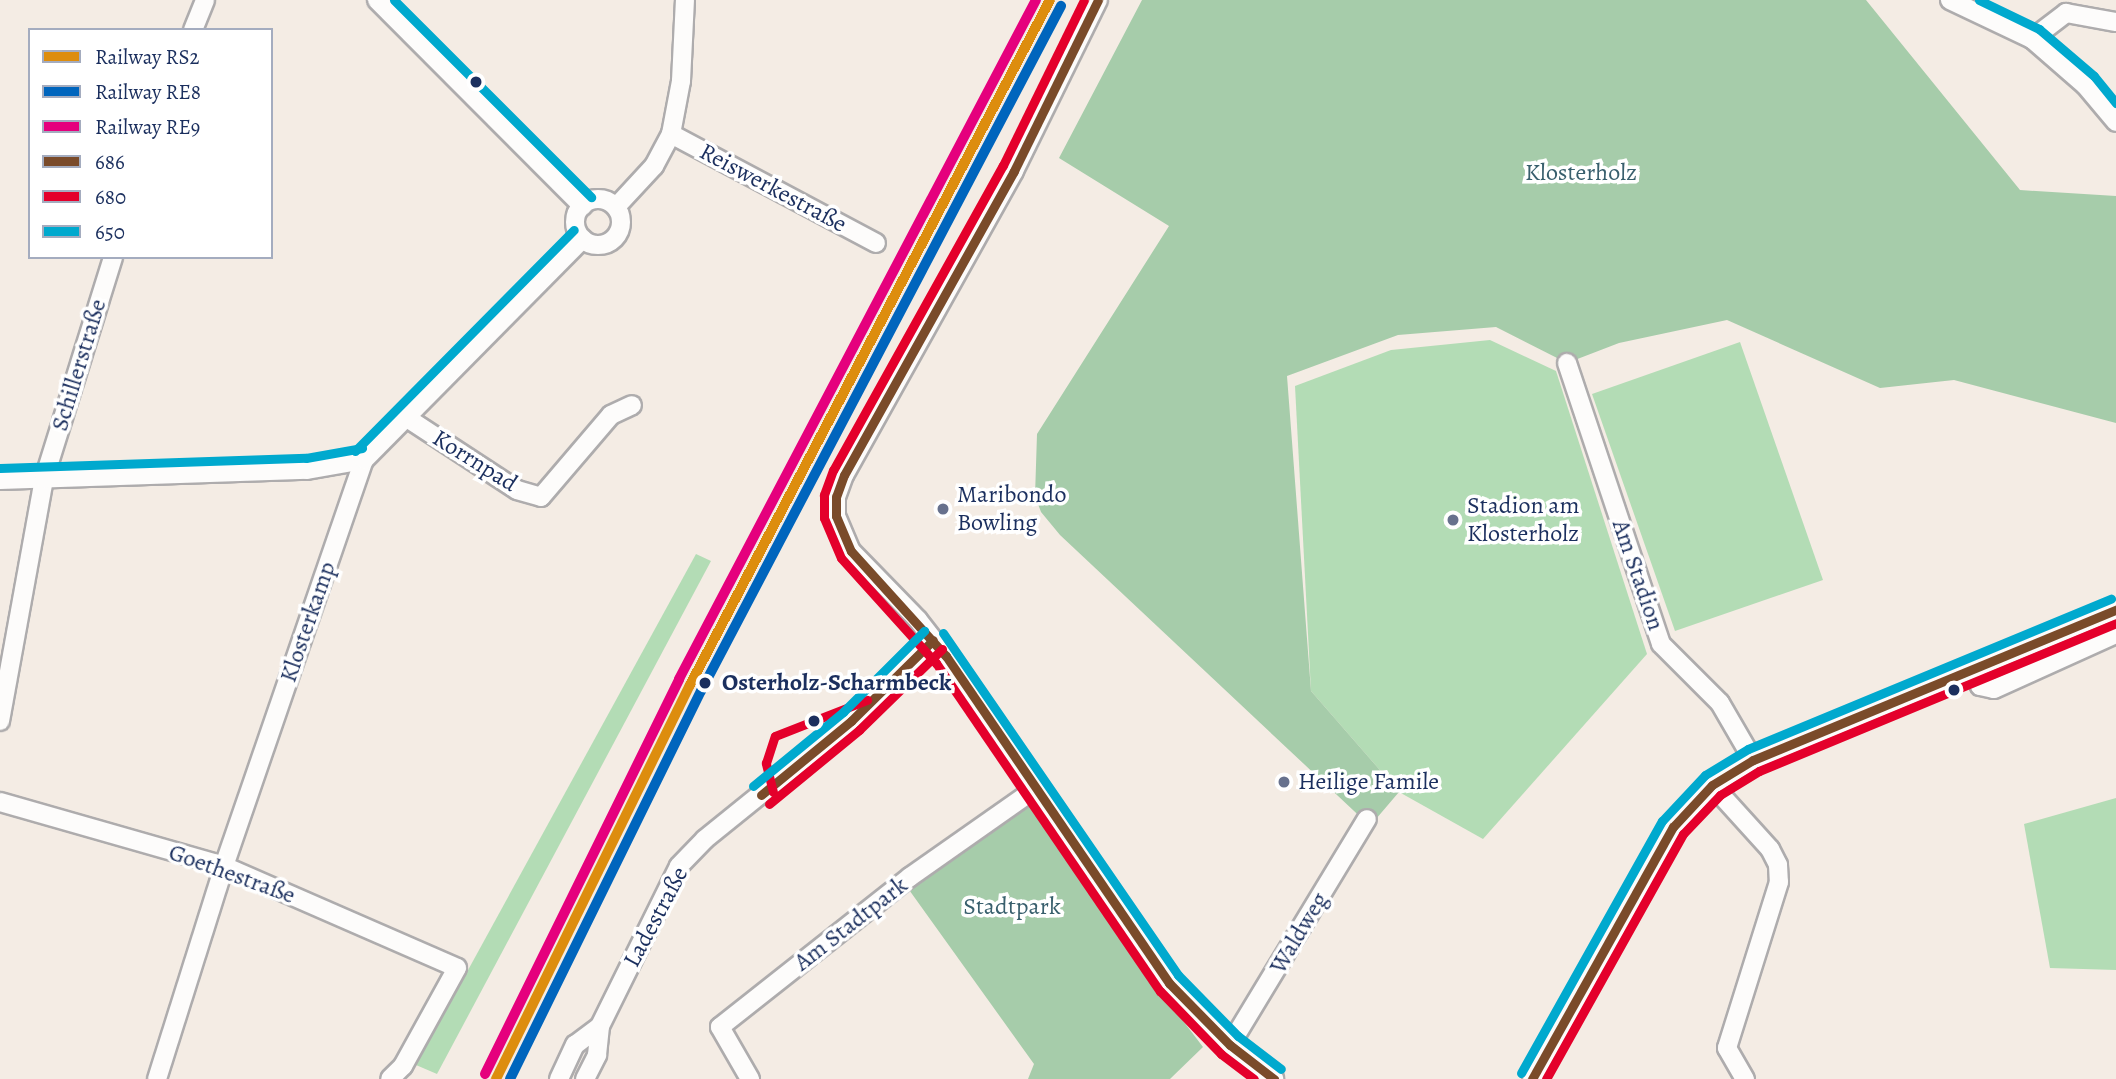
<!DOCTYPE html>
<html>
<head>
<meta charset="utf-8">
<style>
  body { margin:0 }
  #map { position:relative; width:2116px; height:1079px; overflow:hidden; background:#f4ece4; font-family:Alegreya,serif }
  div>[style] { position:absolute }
  .green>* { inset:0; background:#b3dcb5 }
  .forest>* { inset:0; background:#a6ccaa }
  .roads { filter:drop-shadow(2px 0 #aeacad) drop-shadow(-2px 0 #aeacad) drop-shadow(0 2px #aeacad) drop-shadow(0 -2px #aeacad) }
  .minor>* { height:18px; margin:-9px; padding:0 9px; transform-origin:9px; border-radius:9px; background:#fdfcfb }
  .minor>.ring { margin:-9px; padding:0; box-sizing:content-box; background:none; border:18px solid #fdfcfb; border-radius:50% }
  .bus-1>* { height:9px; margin:-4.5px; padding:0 4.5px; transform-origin:4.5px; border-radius:4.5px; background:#7a4b2a }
  .bus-2>* { height:9px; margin:-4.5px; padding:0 4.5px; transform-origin:4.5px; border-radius:4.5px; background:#e4002b }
  .bus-3>* { height:9px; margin:-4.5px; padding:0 4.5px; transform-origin:4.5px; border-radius:4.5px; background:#00a9ce }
  .rail-1>* { height:10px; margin:-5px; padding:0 5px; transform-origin:5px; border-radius:5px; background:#dd8d0e }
  .rail-2>* { height:10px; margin:-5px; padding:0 5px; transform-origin:5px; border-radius:5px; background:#0065bd }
  .rail-3>* { height:10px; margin:-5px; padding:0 5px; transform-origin:5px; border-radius:5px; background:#e5007d }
  .dots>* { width:19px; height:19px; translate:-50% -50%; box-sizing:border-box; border:4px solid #fff; border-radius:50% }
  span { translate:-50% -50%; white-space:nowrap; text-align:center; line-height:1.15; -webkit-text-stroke:7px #fff; paint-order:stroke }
  .park-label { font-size:24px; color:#385f6d }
  .street-label { font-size:24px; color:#1b2f5e }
  .poi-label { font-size:24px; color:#1b2f5e }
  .left { translate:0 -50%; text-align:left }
  .stop-label { font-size:24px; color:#1b2f5e; font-weight:700 }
  .legend { position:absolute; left:28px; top:28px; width:245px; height:231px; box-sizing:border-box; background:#fff; border:2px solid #a4acbf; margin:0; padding:9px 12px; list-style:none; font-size:21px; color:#1b2f5e }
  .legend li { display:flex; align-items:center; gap:14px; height:35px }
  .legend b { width:35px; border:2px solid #a4acbf }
</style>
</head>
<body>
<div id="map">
  <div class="green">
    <i style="clip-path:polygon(1490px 340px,1556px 371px,1647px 654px,1483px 839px,1399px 792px,1311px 691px,1295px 386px,1391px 350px)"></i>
    <i style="clip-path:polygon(1740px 342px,1823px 580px,1675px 631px,1592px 394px)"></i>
    <i style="clip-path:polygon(696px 554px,711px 561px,437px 1074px,416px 1065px)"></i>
    <i style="clip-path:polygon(2116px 798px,2116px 970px,2050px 968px,2024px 824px)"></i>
  </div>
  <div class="forest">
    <i style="clip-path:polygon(1142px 0,1866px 0,2020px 190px,2116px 196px,2116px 423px,1954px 380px,1880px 388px,1727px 320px,1619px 343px,1567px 363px,1496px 327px,1398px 335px,1287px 376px,1311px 691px,1399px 792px,1370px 826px,1060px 535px,1041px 512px,1035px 496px,1037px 434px,1169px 226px,1059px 158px)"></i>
    <i style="clip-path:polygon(1031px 798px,1113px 929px,1203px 1047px,1170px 1079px,1028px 1079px,1034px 1064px,907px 887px)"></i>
  </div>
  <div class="roads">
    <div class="minor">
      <i style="left:377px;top:0;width:291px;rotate:45.1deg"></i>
      <i style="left:1098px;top:0;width:191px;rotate:116.2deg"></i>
      <i style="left:1014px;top:171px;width:348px;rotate:119.2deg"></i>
      <i style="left:844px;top:475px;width:23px;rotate:110deg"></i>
      <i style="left:836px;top:497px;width:19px;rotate:90deg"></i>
      <i style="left:836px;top:516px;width:38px;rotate:67deg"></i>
      <i style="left:851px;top:551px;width:96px;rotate:45.8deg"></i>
      <i style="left:918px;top:620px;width:46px;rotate:52.1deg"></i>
      <i style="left:946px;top:656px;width:396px;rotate:55.7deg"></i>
      <i style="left:1169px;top:983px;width:87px;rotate:45.5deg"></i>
      <i style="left:1230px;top:1045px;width:56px;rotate:37.7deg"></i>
      <i style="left:1950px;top:0;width:91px;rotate:25.4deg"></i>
      <i style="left:2032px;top:39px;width:70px;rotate:41deg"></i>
      <i style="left:2085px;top:85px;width:48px;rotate:50deg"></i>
      <i style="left:193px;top:30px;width:32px;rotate:-68deg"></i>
      <i style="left:2032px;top:39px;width:43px;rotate:-37.4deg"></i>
      <i style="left:2066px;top:13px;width:51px;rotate:10.2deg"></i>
      <i style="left:671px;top:134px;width:232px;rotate:28deg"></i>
      <i class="ring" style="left:575px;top:199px;width:28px;height:28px"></i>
      <i style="left:616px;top:207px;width:56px;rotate:-47.2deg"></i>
      <i style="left:654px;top:166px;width:36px;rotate:-62deg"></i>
      <i style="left:671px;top:134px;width:54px;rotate:-79.3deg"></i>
      <i style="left:681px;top:81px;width:81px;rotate:-87.2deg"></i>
      <i style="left:1567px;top:363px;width:296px;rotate:71.5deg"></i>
      <i style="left:1661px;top:644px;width:83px;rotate:45deg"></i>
      <i style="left:1720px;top:703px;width:66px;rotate:59.9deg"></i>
      <i style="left:407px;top:418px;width:131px;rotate:33.2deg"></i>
      <i style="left:517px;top:490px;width:25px;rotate:16deg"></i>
      <i style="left:541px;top:497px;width:108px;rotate:-49.5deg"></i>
      <i style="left:611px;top:415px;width:23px;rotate:-25deg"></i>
      <i style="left:0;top:480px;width:307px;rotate:-1.9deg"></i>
      <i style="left:307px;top:470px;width:58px;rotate:-10deg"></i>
      <i style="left:1972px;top:670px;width:18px;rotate:63deg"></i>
      <i style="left:1980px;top:686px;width:14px;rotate:12deg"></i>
      <i style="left:1994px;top:689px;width:134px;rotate:-24.3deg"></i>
      <i style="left:0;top:721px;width:246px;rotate:-79.7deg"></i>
      <i style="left:44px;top:479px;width:232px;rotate:-72.7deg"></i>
      <i style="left:1712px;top:785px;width:86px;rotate:47.8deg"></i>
      <i style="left:1770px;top:849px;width:18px;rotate:63deg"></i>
      <i style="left:1778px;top:865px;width:17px;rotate:87deg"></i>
      <i style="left:1779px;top:882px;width:174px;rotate:107.4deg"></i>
      <i style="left:1727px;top:1048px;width:36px;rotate:60deg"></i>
      <i style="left:0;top:802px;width:233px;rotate:15.9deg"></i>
      <i style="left:224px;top:866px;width:254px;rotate:23.6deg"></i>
      <i style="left:457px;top:968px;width:112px;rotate:118.9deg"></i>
      <i style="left:403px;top:1066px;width:18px;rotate:135deg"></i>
      <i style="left:1230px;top:1045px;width:264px;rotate:-58.8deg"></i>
      <i style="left:157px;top:1079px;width:223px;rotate:-72.5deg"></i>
      <i style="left:224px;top:866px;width:429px;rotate:-71deg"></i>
      <i style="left:364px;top:460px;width:311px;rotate:-45.3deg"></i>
      <i style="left:559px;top:1079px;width:38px;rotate:-65deg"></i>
      <i style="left:575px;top:1045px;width:31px;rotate:-37deg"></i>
      <i style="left:585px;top:1079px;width:27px;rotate:-63deg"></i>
      <i style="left:597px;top:1055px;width:29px;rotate:-84deg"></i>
      <i style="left:600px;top:1026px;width:178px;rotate:-63.7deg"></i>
      <i style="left:679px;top:866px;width:37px;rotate:-46deg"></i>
      <i style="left:705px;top:839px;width:188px;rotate:-38.9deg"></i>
      <i style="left:851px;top:721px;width:115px;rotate:-44.6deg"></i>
      <i style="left:750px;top:1079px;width:60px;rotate:-120deg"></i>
      <i style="left:720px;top:1027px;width:242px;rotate:-38.3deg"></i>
      <i style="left:910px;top:877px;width:151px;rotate:-35.1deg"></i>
      <i style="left:1532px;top:1079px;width:289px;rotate:-60.8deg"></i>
      <i style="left:1673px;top:827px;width:57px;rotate:-47.1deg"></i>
      <i style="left:1712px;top:785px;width:48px;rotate:-31.4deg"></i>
      <i style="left:1753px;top:760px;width:393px;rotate:-22.5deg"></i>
    </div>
  </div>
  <div class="bus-1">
    <i style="left:1098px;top:0;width:191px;rotate:116.2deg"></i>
    <i style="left:1014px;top:171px;width:348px;rotate:119.2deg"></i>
    <i style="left:844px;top:475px;width:23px;rotate:110deg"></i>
    <i style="left:836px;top:497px;width:19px;rotate:90deg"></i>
    <i style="left:836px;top:516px;width:38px;rotate:67deg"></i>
    <i style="left:851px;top:551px;width:142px;rotate:47.9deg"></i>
    <i style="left:946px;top:656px;width:396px;rotate:55.7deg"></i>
    <i style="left:1169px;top:983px;width:87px;rotate:45.5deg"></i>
    <i style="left:1230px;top:1045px;width:56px;rotate:37.7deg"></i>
    <i style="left:761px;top:795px;width:117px;rotate:-39.4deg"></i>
    <i style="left:851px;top:721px;width:115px;rotate:-44.6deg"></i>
    <i style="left:1532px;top:1079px;width:289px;rotate:-60.8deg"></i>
    <i style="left:1673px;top:827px;width:57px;rotate:-47.1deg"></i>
    <i style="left:1712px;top:785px;width:48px;rotate:-31.4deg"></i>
    <i style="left:1753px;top:760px;width:393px;rotate:-22.5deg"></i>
  </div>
  <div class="bus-2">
    <i style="left:1084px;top:0;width:184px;rotate:116.1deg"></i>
    <i style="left:1003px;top:165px;width:349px;rotate:119.1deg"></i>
    <i style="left:833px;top:470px;width:27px;rotate:110deg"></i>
    <i style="left:824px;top:495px;width:23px;rotate:90deg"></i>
    <i style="left:824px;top:518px;width:43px;rotate:67deg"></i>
    <i style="left:841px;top:558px;width:142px;rotate:47.9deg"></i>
    <i style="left:936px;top:663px;width:397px;rotate:55.7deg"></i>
    <i style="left:1160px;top:991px;width:88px;rotate:45.9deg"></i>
    <i style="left:1221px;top:1054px;width:41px;rotate:37.1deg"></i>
    <i style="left:773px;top:792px;width:30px;rotate:-104deg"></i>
    <i style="left:766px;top:763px;width:28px;rotate:-72deg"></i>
    <i style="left:775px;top:736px;width:99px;rotate:-21.4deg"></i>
    <i style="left:769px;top:804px;width:117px;rotate:-39.4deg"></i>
    <i style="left:859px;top:730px;width:116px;rotate:-44.3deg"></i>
    <i style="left:1546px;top:1079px;width:281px;rotate:-60.8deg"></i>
    <i style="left:1683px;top:834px;width:54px;rotate:-46.5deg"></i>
    <i style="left:1720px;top:795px;width:46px;rotate:-31.6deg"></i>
    <i style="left:1759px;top:771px;width:386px;rotate:-22.5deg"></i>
  </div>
  <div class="bus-3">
    <i style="left:394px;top:0;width:279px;rotate:45deg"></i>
    <i style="left:1979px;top:0;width:67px;rotate:25.8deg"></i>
    <i style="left:2039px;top:29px;width:72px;rotate:40.5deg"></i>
    <i style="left:2094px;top:76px;width:35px;rotate:51deg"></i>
    <i style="left:355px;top:451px;width:311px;rotate:-45.3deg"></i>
    <i style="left:0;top:468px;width:306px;rotate:-1.9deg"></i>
    <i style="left:306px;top:458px;width:57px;rotate:-10.1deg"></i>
    <i style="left:943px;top:633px;width:415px;rotate:55.5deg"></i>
    <i style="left:1178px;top:975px;width:86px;rotate:45.5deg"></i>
    <i style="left:1238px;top:1036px;width:54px;rotate:37.5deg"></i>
    <i style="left:753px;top:786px;width:117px;rotate:-39.4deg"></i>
    <i style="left:843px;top:712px;width:115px;rotate:-45deg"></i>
    <i style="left:1521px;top:1073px;width:289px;rotate:-60.8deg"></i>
    <i style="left:1662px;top:821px;width:63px;rotate:-46.9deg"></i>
    <i style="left:1705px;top:775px;width:50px;rotate:-31.2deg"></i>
    <i style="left:1748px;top:749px;width:393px;rotate:-22.5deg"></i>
  </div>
  <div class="rail-1">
    <i style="left:496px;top:1079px;width:439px;rotate:-63.8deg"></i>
    <i style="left:690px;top:685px;width:774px;rotate:-62.28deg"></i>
  </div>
  <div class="rail-2">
    <i style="left:510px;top:1079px;width:432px;rotate:-63.8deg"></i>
    <i style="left:701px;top:691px;width:774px;rotate:-62.28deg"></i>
  </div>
  <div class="rail-3">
    <i style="left:485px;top:1074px;width:440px;rotate:-63.8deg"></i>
    <i style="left:679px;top:679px;width:767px;rotate:-62.27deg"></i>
  </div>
  <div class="dots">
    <i style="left:476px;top:82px;background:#1b2f5e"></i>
    <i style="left:943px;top:509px;background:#67718d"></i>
    <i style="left:1453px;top:520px;background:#67718d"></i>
    <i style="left:705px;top:683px;background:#1b2f5e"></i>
    <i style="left:1954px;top:690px;background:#1b2f5e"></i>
    <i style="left:814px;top:721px;background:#1b2f5e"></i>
    <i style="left:1284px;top:782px;background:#67718d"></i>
  </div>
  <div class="park-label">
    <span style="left:1581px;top:173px">Klosterholz</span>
    <span style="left:1012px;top:907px">Stadtpark</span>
  </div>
  <div class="street-label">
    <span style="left:773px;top:188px;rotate:28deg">Reiswerkestraße</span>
    <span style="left:79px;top:365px;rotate:-73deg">Schillerstraße</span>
    <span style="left:475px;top:461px;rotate:32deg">Korrnpad</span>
    <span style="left:1638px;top:575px;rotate:71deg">Am Stadion</span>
    <span style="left:308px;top:622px;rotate:-71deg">Klosterkamp</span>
    <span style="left:232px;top:874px;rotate:20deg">Goethestraße</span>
    <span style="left:656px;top:917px;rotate:-62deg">Ladestraße</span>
    <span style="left:851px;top:924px;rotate:-38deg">Am Stadtpark</span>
    <span style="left:1299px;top:933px;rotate:-59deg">Waldweg</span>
  </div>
  <div class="poi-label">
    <span class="left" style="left:957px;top:509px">Maribondo<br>Bowling</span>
    <span class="left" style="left:1467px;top:520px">Stadion am<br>Klosterholz</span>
    <span class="left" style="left:1298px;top:782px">Heilige Famile</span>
  </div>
  <div class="stop-label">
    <span class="left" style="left:722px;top:683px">Osterholz-Scharmbeck</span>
  </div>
  <ul class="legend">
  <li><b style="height:9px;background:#dd8d0e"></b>Railway RS2</li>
  <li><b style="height:9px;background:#0065bd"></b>Railway RE8</li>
  <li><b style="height:9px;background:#e5007d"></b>Railway RE9</li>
  <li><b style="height:9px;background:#7a4b2a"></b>686</li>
  <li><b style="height:9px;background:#e4002b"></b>680</li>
  <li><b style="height:9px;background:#00a9ce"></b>650</li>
  </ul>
</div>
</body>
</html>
